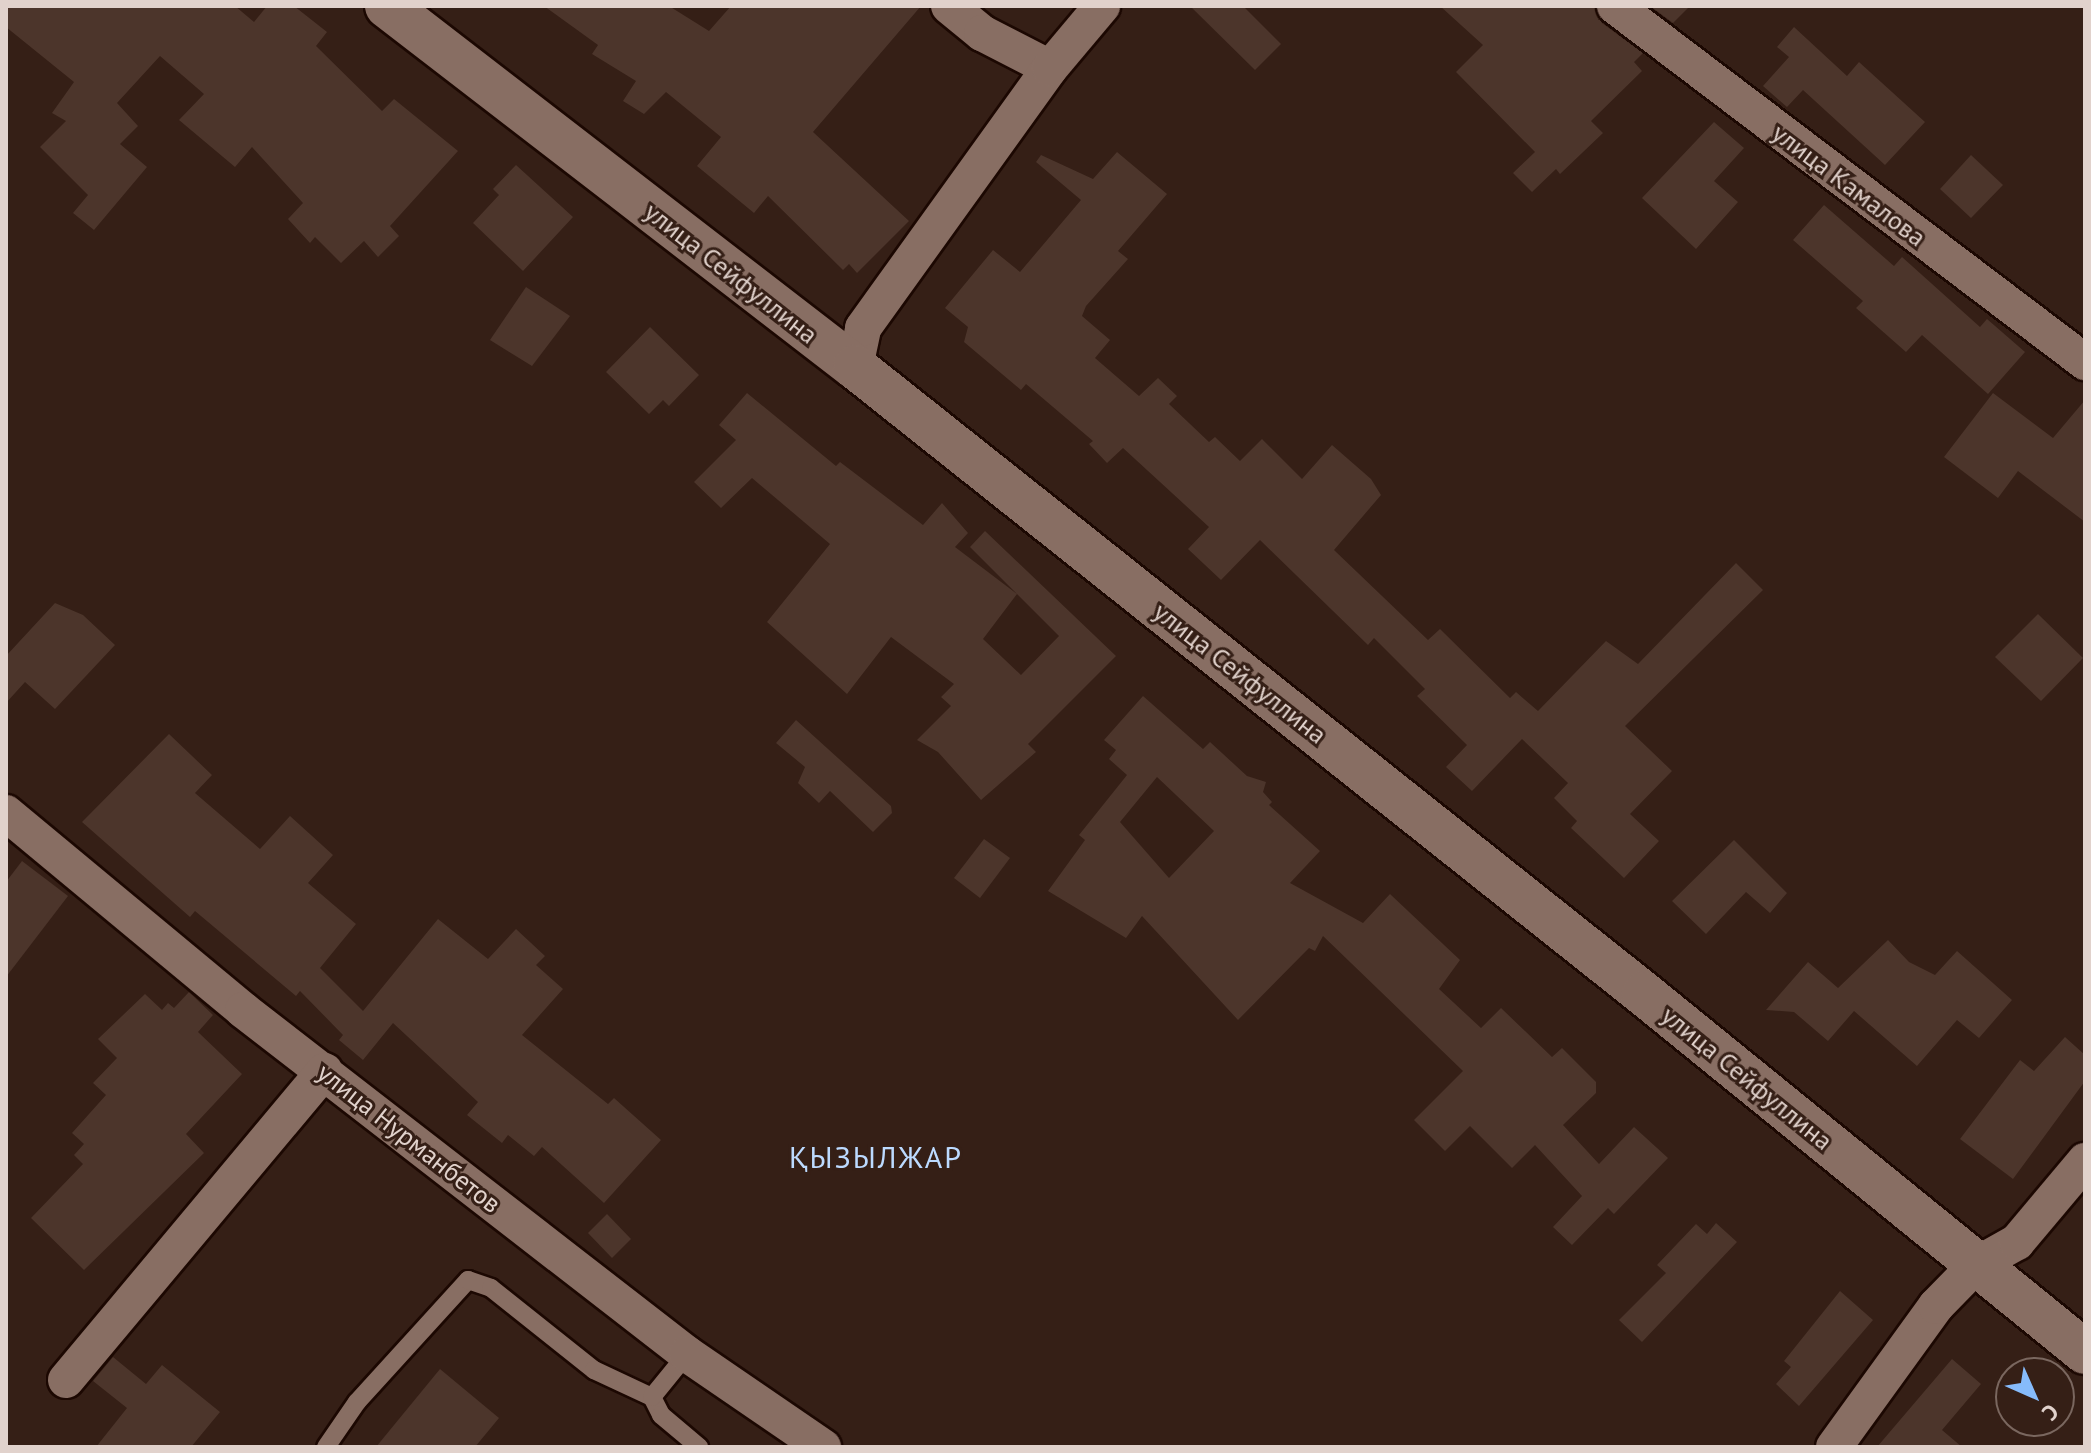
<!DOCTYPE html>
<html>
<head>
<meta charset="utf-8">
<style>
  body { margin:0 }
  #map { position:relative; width:2091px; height:1453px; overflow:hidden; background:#351f16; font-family:"PT Sans",sans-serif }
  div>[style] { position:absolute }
  .building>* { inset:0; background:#4c352b }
  .roads { filter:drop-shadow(2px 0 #1c0802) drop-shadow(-2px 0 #1c0802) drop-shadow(0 2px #1c0802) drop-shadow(0 -2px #1c0802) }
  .service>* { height:18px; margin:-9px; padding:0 9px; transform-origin:9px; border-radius:9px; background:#886e63 }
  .minor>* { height:36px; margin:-18px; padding:0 18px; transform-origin:18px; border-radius:18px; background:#886e63 }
  .tertiary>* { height:44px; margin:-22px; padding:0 22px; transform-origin:22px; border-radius:22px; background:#886e63 }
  span { translate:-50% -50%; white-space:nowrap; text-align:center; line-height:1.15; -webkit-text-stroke:6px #351f16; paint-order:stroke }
  .street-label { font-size:26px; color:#e1d2cc }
  .quarter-label { font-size:30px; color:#bcdaff; letter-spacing:2px }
  .frame { position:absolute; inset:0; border:8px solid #e1d2cc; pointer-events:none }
  .north { position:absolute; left:1995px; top:1357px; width:80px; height:80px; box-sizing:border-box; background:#351f16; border:2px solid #7a675f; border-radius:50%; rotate:135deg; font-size:22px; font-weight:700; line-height:32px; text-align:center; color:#e1d2cc }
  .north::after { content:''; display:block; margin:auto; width:28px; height:36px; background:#86bbfb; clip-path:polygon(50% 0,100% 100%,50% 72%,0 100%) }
</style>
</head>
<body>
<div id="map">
  <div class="building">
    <i style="clip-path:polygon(6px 6px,235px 6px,254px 22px,267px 6px,294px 6px,327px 32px,316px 46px,382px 111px,394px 99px,458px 151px,390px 226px,399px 236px,378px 257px,364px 241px,341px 263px,315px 237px,310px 243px,288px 219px,303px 203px,252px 147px,235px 167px,179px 120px,204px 94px,160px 56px,117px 103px,138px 126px,120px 144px,147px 167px,94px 230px,73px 213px,88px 195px,40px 147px,66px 121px,52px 113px,74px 82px,6px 27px)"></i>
    <i style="clip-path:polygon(544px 6px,669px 6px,709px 31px,731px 6px,921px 6px,813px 132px,909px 221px,857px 273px,849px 264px,843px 270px,768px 196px,754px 213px,697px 166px,721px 137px,666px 92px,644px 114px,623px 101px,636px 81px,592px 54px,598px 45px)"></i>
    <i style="clip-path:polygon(1190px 6px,1243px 6px,1281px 44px,1255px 70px)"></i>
    <i style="clip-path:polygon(1440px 6px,1594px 6px,1602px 23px,1643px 53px,1634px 62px,1642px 71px,1591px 121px,1603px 133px,1560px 174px,1556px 169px,1532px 192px,1513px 173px,1535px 152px,1456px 72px,1483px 45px)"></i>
    <i style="clip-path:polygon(1650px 6px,1690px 6px,1673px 23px)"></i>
    <i style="clip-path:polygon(1794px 27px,1847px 76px,1859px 62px,1925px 122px,1885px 165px,1803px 90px,1787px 107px,1763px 86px,1789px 57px,1777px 47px)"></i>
    <i style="clip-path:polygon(1714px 122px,1744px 148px,1714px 181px,1738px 202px,1696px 249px,1642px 198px)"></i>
    <i style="clip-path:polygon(1117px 152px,1167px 194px,1118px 251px,1128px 259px,1086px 306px,1082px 316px,1110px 340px,1095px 358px,1139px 396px,1158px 378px,1177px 396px,1169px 404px,1209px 442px,1215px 437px,1240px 461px,1262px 439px,1302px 479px,1332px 445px,1371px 479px,1381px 495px,1334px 550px,1428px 640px,1440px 629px,1510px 698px,1516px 692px,1538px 711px,1606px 641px,1638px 664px,1736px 563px,1763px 590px,1625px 726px,1672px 771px,1630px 814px,1659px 841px,1624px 878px,1571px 828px,1577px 821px,1554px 798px,1568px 783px,1522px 739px,1472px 791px,1446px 767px,1467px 745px,1417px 696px,1425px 689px,1374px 638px,1368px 645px,1260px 540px,1221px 580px,1188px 549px,1209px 527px,1123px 448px,1107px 463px,1089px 444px,1093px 441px,1026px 384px,1021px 390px,964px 342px,968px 327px,945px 308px,993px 250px,1020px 272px,1081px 200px,1036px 162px,1041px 155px,1093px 179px)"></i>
    <i style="clip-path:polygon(1971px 155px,2003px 185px,1971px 218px,1940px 189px)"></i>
    <i style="clip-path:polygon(516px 165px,573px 217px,523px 271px,473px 223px,499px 195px,493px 189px)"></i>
    <i style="clip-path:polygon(1824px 205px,1894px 266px,1902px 257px,1980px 327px,1987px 319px,2025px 352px,1988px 394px,1922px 335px,1906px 352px,1856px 308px,1863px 301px,1793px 240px)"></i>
    <i style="clip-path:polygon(526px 287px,570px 316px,532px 366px,490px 340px)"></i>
    <i style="clip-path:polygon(650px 327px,699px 375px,669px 406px,663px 400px,649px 414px,606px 372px)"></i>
    <i style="clip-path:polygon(evenodd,747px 393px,836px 466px,840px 462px,923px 525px,942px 503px,968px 533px,955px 547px,1017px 594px,970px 547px,985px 531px,1116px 656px,1028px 744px,1036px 752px,981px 800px,938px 752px,917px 740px,951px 706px,941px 697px,954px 684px,891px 637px,847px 694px,767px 622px,830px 544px,752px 478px,721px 508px,694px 482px,736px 440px,719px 425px,747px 393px,1017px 594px,1059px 636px,1021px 675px,983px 639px,1017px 594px)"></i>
    <i style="clip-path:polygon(1993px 393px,2053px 438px,2085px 400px,2085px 522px,2018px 471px,1998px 498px,1944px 457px)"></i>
    <i style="clip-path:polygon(55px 603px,83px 615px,115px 645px,55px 709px,25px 682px,6px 703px,6px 656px)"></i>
    <i style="clip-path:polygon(2038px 614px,2083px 658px,2041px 701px,1995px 657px)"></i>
    <i style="clip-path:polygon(evenodd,1143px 696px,1203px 749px,1210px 742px,1247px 776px,1266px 782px,1263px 792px,1272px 802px,1269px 805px,1320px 851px,1290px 883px,1363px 923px,1390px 894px,1460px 960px,1439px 989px,1481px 1028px,1501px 1008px,1552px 1057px,1562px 1048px,1596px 1082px,1596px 1093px,1563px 1125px,1599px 1164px,1634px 1127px,1668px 1158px,1614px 1214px,1608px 1208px,1572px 1245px,1553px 1227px,1582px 1196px,1535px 1145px,1512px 1168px,1470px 1126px,1445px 1151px,1414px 1120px,1463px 1071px,1323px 936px,1315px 951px,1309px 948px,1238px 1020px,1142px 916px,1126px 938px,1048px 891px,1085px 840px,1079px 835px,1127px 775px,1109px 759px,1116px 750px,1104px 740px,1143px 696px,1157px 777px,1214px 831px,1169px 878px,1120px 822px,1157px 777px)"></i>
    <i style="clip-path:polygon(796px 720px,891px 806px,892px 813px,873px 832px,830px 791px,819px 803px,798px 783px,805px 767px,776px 743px)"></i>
    <i style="clip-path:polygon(169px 734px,212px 775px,195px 793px,260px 849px,290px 816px,333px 855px,308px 883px,356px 924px,320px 968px,363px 1011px,438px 919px,488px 959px,516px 929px,545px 956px,536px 965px,563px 989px,522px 1035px,608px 1104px,614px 1098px,661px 1140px,604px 1203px,542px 1147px,534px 1156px,508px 1135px,502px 1143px,467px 1115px,478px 1102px,393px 1023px,363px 1060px,339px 1040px,343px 1035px,300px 991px,296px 996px,195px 911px,190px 917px,82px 822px)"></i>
    <i style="clip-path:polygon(984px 839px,1010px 858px,980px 898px,954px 878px)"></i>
    <i style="clip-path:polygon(1734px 840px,1787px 893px,1770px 913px,1746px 892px,1706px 934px,1672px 901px)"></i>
    <i style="clip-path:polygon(22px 861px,68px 896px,6px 977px,6px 882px)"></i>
    <i style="clip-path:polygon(1888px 940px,1909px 962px,1935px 975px,1957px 951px,2012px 1000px,1979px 1038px,1957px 1020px,1917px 1066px,1854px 1011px,1828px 1041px,1794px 1012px,1766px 1010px,1808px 962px,1838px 988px)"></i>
    <i style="clip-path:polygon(189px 992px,213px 1015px,198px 1032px,242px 1074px,186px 1134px,204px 1153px,84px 1270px,31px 1218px,83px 1164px,74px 1155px,84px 1144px,72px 1133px,106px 1095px,93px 1083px,117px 1058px,98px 1039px,145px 994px,162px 1010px,168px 1003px,174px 1008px)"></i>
    <i style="clip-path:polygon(2065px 1037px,2085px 1055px,2085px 1081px,2013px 1179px,1960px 1139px,2020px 1060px,2034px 1071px)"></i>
    <i style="clip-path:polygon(607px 1214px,631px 1239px,612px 1258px,588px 1233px)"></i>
    <i style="clip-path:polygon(1716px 1223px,1737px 1242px,1642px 1342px,1619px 1320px,1666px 1273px,1657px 1265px,1696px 1224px,1707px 1234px)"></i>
    <i style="clip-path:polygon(1840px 1291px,1873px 1320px,1799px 1406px,1776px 1384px,1791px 1367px,1784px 1361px)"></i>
    <i style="clip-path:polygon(113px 1357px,146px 1384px,162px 1365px,220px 1412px,191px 1447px,96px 1447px,127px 1408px,93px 1381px)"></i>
    <i style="clip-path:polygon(1952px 1359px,1981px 1384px,1942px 1430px,1962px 1447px,1877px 1447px)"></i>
    <i style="clip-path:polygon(440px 1369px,499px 1418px,475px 1447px,376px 1447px)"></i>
  </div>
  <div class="roads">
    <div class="service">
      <i style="left:652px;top:1397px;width:20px;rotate:63deg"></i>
      <i style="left:661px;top:1415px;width:50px;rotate:40.1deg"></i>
      <i style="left:326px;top:1447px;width:55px;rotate:-55.4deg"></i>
      <i style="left:357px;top:1402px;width:165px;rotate:-47.7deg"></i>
      <i style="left:468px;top:1280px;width:24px;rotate:19deg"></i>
      <i style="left:491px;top:1288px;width:132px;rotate:38.5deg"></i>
      <i style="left:594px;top:1370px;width:64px;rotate:25deg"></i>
      <i style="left:652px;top:1397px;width:55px;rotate:-50.9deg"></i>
    </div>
    <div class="minor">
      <i style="left:949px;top:6px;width:43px;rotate:39.3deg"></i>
      <i style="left:982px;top:33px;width:76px;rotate:27.2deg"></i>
      <i style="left:1615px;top:6px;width:590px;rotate:37.14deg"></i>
      <i style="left:855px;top:367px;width:40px;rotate:-78deg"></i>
      <i style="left:863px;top:328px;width:320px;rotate:-54.3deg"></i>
      <i style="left:1050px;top:68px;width:81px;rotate:-50deg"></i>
      <i style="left:6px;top:813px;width:308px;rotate:39.7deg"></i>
      <i style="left:243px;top:1010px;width:562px;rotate:37.77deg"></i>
      <i style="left:687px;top:1354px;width:165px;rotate:34.4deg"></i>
      <i style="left:66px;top:1380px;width:403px;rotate:-50.1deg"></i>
      <i style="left:1834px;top:1447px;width:174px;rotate:-54.1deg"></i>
      <i style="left:1936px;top:1306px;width:57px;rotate:-45.7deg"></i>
      <i style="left:1976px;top:1265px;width:47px;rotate:-29.3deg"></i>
      <i style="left:2017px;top:1242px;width:106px;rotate:-50deg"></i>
    </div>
    <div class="tertiary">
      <i style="left:387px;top:6px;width:591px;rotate:37.65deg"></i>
      <i style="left:855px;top:367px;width:1008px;rotate:38.47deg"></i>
      <i style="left:1644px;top:994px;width:568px;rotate:39.07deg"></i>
    </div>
  </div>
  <div class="street-label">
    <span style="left:1849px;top:185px;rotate:37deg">улица Камалова</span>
    <span style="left:731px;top:273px;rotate:38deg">улица Сейфуллина</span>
    <span style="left:1240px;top:673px;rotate:38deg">улица Сейфуллина</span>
    <span style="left:1747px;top:1078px;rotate:39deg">улица Сейфуллина</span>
    <span style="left:409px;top:1138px;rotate:38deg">улица Нурманбетов</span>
  </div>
  <div class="quarter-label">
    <span style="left:876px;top:1157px">ҚЫЗЫЛЖАР</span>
  </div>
  <div class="frame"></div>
  <div class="north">С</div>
</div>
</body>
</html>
